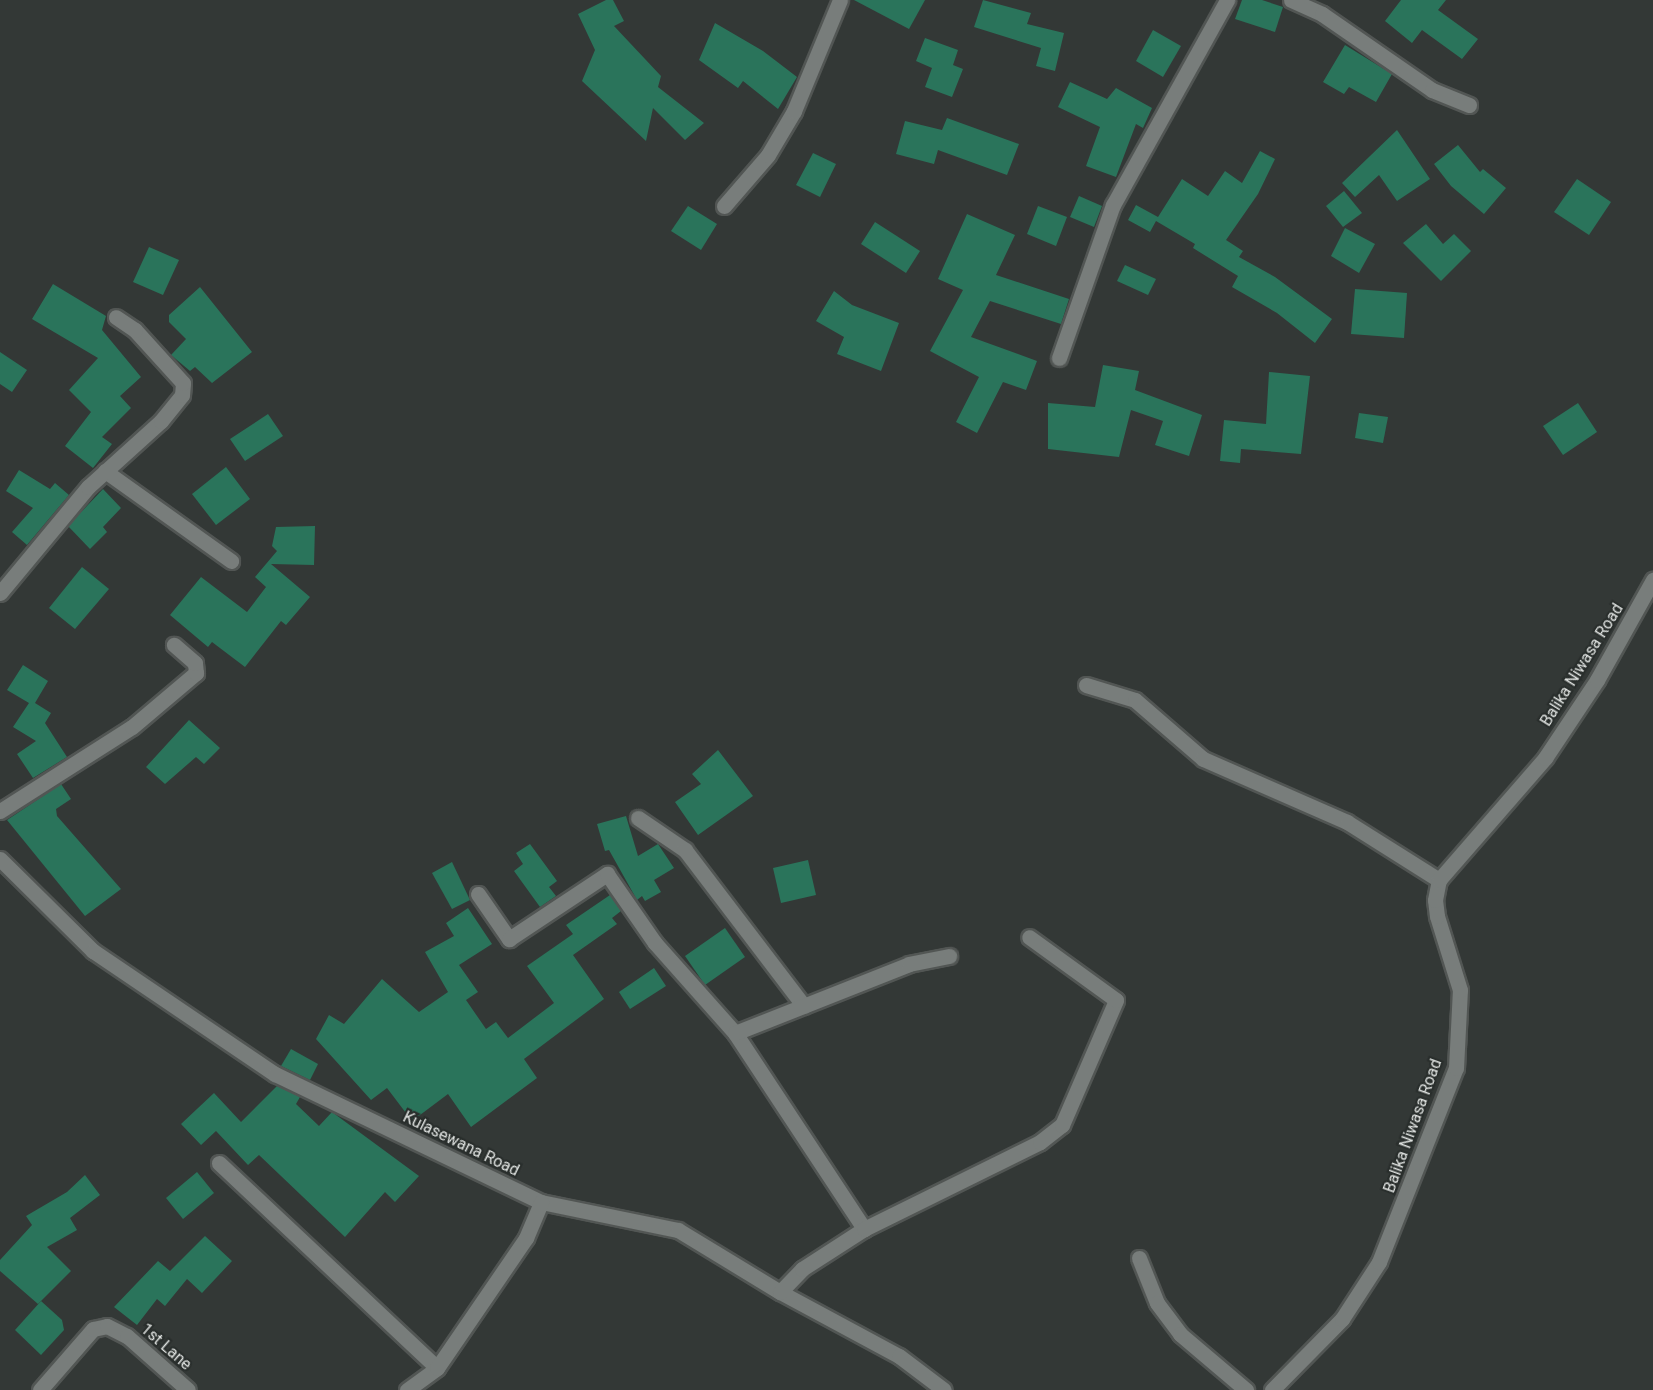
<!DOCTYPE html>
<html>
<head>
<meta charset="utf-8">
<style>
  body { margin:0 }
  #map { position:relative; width:1653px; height:1390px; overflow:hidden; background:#333836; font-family:Roboto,sans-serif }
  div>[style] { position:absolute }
  .building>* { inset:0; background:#2a745b }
  .roads { filter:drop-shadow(2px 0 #525654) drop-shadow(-2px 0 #525654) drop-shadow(0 2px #525654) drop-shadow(0 -2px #525654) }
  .minor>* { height:15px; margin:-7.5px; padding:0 7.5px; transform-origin:7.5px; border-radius:7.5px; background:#787d7b }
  span { translate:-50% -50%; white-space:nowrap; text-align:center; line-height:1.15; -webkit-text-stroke:4.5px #292e2c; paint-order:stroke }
  .street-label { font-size:16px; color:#e1e4e2 }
</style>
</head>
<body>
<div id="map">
  <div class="building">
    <i style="clip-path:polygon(606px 0,613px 0,624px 21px,614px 26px,661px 76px,658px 87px,704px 123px,685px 140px,653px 108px,646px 141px,582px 81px,595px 50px,578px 14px)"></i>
    <i style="clip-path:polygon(854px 0,925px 0,909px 29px)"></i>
    <i style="clip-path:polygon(983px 0,1031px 13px,1027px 24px,1064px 33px,1055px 71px,1036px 66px,1041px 48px,974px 27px)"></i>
    <i style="clip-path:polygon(1242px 0,1262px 0,1283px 7px,1275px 32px,1235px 19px)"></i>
    <i style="clip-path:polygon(1401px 0,1446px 0,1438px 10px,1478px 39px,1462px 59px,1422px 30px,1412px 43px,1385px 21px)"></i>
    <i style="clip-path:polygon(715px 23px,763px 51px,797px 77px,778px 109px,743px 81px,738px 88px,699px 60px)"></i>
    <i style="clip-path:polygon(1153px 30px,1181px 46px,1163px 77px,1136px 61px)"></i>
    <i style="clip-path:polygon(925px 38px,958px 50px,953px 65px,963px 69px,952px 97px,925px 87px,932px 68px,916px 61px)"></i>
    <i style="clip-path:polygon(1345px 45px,1392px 74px,1376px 102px,1349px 87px,1344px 94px,1323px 82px)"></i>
    <i style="clip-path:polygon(1070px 82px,1107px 99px,1116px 88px,1152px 108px,1143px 128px,1136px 124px,1116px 177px,1086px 166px,1100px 127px,1058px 107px)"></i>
    <i style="clip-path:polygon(947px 118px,1019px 144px,1007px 175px,938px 150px,934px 164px,896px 154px,905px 121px,942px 130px)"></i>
    <i style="clip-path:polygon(1397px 130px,1430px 179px,1397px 201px,1379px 175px,1355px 197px,1342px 183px)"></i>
    <i style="clip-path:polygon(1458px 145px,1480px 172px,1483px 169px,1506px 188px,1484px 214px,1451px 186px,1434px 164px)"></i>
    <i style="clip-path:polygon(1260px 151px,1275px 159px,1258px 194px,1226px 240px,1243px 251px,1239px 257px,1275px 277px,1332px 319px,1315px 343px,1277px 313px,1232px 287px,1238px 276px,1193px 248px,1195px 244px,1156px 221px,1150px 232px,1128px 220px,1136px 205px,1158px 217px,1182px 179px,1208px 196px,1225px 171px,1242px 183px)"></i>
    <i style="clip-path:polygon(813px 153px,836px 164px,820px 197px,796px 185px)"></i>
    <i style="clip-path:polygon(1577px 179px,1611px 202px,1589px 235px,1554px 212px)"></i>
    <i style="clip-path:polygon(1344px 191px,1362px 213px,1343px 227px,1326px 206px)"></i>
    <i style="clip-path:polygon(1079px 196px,1102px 206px,1094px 227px,1070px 217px)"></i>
    <i style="clip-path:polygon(688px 206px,717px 224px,701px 250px,671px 231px)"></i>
    <i style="clip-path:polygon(1038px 206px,1067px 217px,1056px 246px,1027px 234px)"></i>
    <i style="clip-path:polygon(967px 214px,1015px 235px,996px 275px,1069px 299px,1061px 324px,990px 301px,971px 337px,1037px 361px,1026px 390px,1003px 382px,977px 433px,956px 422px,979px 377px,930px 351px,963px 290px,938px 279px)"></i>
    <i style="clip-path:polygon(875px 222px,920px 251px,906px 273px,861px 244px)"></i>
    <i style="clip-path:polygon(1426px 224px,1443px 244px,1454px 234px,1471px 251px,1441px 281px,1403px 243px)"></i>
    <i style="clip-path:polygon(1345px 228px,1375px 244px,1359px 273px,1331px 256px)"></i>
    <i style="clip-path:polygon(149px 247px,179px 260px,163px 295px,133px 282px)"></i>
    <i style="clip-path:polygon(1125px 265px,1156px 279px,1148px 295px,1117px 281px)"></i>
    <i style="clip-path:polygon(53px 284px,106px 316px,102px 330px,141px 377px,120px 396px,131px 408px,102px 437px,112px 444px,93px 468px,65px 446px,91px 412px,69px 390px,98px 358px,32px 319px)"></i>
    <i style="clip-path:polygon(200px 287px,252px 352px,212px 383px,195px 367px,190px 371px,171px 355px,186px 339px,169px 322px,169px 315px)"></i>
    <i style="clip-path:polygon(1355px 289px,1407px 293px,1404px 338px,1351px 334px)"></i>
    <i style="clip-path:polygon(834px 291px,852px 305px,899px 323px,881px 371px,837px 354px,844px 337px,816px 321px)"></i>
    <i style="clip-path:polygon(0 352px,27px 370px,12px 392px,0 384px)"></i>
    <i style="clip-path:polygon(1103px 365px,1139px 371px,1135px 390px,1202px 415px,1189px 456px,1155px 445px,1163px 421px,1131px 410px,1119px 457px,1048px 449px,1048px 403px,1095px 407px)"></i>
    <i style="clip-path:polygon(1269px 372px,1310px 376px,1301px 454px,1241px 449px,1240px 463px,1220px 461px,1224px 420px,1266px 424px)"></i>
    <i style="clip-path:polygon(1578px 403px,1597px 432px,1563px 455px,1543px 426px)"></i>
    <i style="clip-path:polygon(1359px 413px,1388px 417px,1383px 443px,1355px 438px)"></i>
    <i style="clip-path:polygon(268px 414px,283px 436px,245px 461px,230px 439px)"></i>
    <i style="clip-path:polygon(226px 467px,250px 499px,216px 525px,192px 494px)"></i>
    <i style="clip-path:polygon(19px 470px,50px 489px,55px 483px,69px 495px,27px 545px,12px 532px,33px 508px,6px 491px)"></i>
    <i style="clip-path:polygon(103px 489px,121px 508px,103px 527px,107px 532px,90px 549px,68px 526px)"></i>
    <i style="clip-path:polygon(315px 526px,314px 565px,271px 564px,310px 597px,286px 625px,281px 621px,245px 667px,212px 642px,208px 647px,170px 615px,201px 577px,247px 612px,266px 587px,255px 577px,277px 551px,272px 546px,276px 527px)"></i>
    <i style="clip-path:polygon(82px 567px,109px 589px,75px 629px,49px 608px)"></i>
    <i style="clip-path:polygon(23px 665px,48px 681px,35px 703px,51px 713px,45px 723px,67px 757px,33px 778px,17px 754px,36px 741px,13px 727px,29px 703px,7px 690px)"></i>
    <i style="clip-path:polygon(189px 720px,220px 748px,204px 764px,196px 757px,165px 784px,146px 767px)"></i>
    <i style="clip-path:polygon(718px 750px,753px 796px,698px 835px,675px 802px,701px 784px,692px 774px)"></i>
    <i style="clip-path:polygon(61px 784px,71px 799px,56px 809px,57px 816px,121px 889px,85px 916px,7px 820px)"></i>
    <i style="clip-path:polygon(626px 816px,638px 856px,658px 844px,674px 868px,654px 880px,661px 892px,645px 901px,642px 896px,637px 900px,609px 850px,605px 851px,597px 824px)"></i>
    <i style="clip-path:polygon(530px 844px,557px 881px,549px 887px,556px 896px,540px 907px,514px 871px,523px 864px,516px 853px)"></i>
    <i style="clip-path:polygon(808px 860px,816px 895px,781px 903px,773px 868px)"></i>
    <i style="clip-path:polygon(452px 862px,470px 900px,452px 909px,432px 873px)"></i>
    <i style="clip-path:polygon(610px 895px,621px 911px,612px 918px,617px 924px,573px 955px,604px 999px,524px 1059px,537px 1078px,471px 1127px,448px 1094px,412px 1121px,387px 1088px,371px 1100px,316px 1039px,329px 1015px,344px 1024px,382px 979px,419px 1012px,448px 992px,425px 952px,454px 936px,446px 923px,468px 908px,492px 944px,459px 965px,478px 992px,466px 1000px,486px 1029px,496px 1022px,508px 1038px,554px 1003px,527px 966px,573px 934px,566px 925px)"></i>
    <i style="clip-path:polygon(725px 928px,745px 957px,705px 985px,685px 956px)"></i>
    <i style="clip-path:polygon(654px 968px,666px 986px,630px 1009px,619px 992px)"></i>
    <i style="clip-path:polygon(291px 1049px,318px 1064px,310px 1080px,281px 1066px)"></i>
    <i style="clip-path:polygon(277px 1086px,300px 1097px,296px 1104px,319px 1126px,332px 1112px,419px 1176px,395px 1202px,385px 1192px,345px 1237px,259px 1155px,248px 1165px,216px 1131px,201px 1145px,181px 1124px,214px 1093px,241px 1122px)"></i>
    <i style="clip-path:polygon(197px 1172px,214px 1193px,183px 1219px,166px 1198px)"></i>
    <i style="clip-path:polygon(85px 1175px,100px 1195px,70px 1218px,77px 1230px,47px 1247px,71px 1271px,38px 1304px,0 1271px,0 1260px,32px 1225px,26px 1216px,67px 1192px)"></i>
    <i style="clip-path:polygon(205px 1236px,232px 1261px,202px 1293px,187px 1279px,165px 1306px,157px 1299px,137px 1325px,114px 1307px,158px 1261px,170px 1271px)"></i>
    <i style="clip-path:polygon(41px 1301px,62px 1320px,64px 1330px,41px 1355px,15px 1330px)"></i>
  </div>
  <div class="roads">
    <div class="minor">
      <i style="left:1291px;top:0;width:34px;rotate:24deg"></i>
      <i style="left:1322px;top:14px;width:134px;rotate:34.6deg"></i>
      <i style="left:1432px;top:90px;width:40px;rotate:22deg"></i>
      <i style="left:724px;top:206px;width:67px;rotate:-49.2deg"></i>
      <i style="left:768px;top:155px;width:51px;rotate:-59.4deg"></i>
      <i style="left:794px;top:111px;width:120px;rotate:-67.5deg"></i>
      <i style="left:1059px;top:358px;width:162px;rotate:-70.6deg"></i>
      <i style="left:1113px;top:205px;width:235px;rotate:-60.9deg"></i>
      <i style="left:105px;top:471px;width:155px;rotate:35.5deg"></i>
      <i style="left:0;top:593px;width:138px;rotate:-50.3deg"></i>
      <i style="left:88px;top:487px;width:98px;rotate:-42.1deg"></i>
      <i style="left:161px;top:421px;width:33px;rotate:-51deg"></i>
      <i style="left:182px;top:395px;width:12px;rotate:-85deg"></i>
      <i style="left:183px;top:383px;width:72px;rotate:-132.2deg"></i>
      <i style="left:135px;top:330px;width:23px;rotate:-146deg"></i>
      <i style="left:1086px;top:685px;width:51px;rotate:17deg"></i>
      <i style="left:1135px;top:700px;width:90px;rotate:40.9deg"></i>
      <i style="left:1203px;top:759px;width:157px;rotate:23.6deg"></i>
      <i style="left:1347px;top:822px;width:109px;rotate:32.2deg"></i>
      <i style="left:0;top:811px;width:156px;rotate:-32.5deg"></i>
      <i style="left:132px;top:727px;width:84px;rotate:-40.2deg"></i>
      <i style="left:196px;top:673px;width:10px;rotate:-96deg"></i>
      <i style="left:195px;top:663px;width:28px;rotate:-139deg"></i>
      <i style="left:638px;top:818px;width:57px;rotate:34.2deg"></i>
      <i style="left:685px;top:850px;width:196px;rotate:52.7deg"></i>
      <i style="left:0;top:859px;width:131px;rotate:44.7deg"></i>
      <i style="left:93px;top:951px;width:220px;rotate:34.1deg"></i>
      <i style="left:275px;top:1074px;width:295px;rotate:25.7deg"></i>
      <i style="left:541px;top:1202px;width:140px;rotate:11.6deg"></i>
      <i style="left:678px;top:1230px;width:119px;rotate:31.3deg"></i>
      <i style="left:780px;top:1292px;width:135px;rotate:28.3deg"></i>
      <i style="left:899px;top:1356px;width:56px;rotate:37.1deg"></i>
      <i style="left:478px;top:894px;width:55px;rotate:55.4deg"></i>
      <i style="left:509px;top:939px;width:118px;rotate:-33.6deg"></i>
      <i style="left:607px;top:874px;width:84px;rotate:55.2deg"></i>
      <i style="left:655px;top:943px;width:120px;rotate:48.4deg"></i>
      <i style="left:735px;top:1033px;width:235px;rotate:56.6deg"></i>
      <i style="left:735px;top:1033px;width:187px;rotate:-21.6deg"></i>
      <i style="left:909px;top:964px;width:41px;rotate:-11.3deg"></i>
      <i style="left:219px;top:1163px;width:299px;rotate:43.2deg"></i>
      <i style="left:1139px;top:1258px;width:48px;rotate:68.2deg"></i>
      <i style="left:1157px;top:1303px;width:39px;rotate:53deg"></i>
      <i style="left:1180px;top:1334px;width:87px;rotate:40.3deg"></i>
      <i style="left:780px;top:1292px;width:32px;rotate:-46deg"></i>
      <i style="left:802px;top:1269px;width:74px;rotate:-32.8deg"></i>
      <i style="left:864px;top:1229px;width:196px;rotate:-26.3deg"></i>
      <i style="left:1040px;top:1142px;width:28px;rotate:-38deg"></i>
      <i style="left:1062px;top:1125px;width:136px;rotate:-66.6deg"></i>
      <i style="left:1116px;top:1000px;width:107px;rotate:-144.1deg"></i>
      <i style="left:40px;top:1390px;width:81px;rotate:-49deg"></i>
      <i style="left:93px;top:1329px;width:14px;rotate:-12deg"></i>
      <i style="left:107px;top:1326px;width:22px;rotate:27deg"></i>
      <i style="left:127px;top:1336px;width:81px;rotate:41.5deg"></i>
      <i style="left:407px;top:1390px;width:37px;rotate:-36deg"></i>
      <i style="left:437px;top:1368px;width:158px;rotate:-55.6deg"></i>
      <i style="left:526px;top:1238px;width:39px;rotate:-67deg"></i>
      <i style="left:1272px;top:1390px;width:100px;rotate:-45.4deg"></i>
      <i style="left:1342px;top:1319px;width:68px;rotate:-57deg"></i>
      <i style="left:1379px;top:1262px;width:209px;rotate:-68.4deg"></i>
      <i style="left:1456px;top:1068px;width:78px;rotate:-87.1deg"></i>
      <i style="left:1460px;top:990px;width:77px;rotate:-107.3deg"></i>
      <i style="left:1437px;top:916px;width:16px;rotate:-97deg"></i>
      <i style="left:1435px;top:900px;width:20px;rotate:-79deg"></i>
      <i style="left:1439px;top:880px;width:162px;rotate:-49deg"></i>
      <i style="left:1545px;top:758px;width:94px;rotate:-56.3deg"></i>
      <i style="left:1597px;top:680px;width:115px;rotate:-60.8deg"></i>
    </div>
  </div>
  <div class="street-label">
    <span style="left:1582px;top:665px;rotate:-58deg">Balika Niwasa Road</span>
    <span style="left:1413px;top:1126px;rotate:-70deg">Balika Niwasa Road</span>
    <span style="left:461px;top:1144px;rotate:26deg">Kulasewana Road</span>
    <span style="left:166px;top:1347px;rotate:41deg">1st Lane</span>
  </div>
</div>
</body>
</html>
